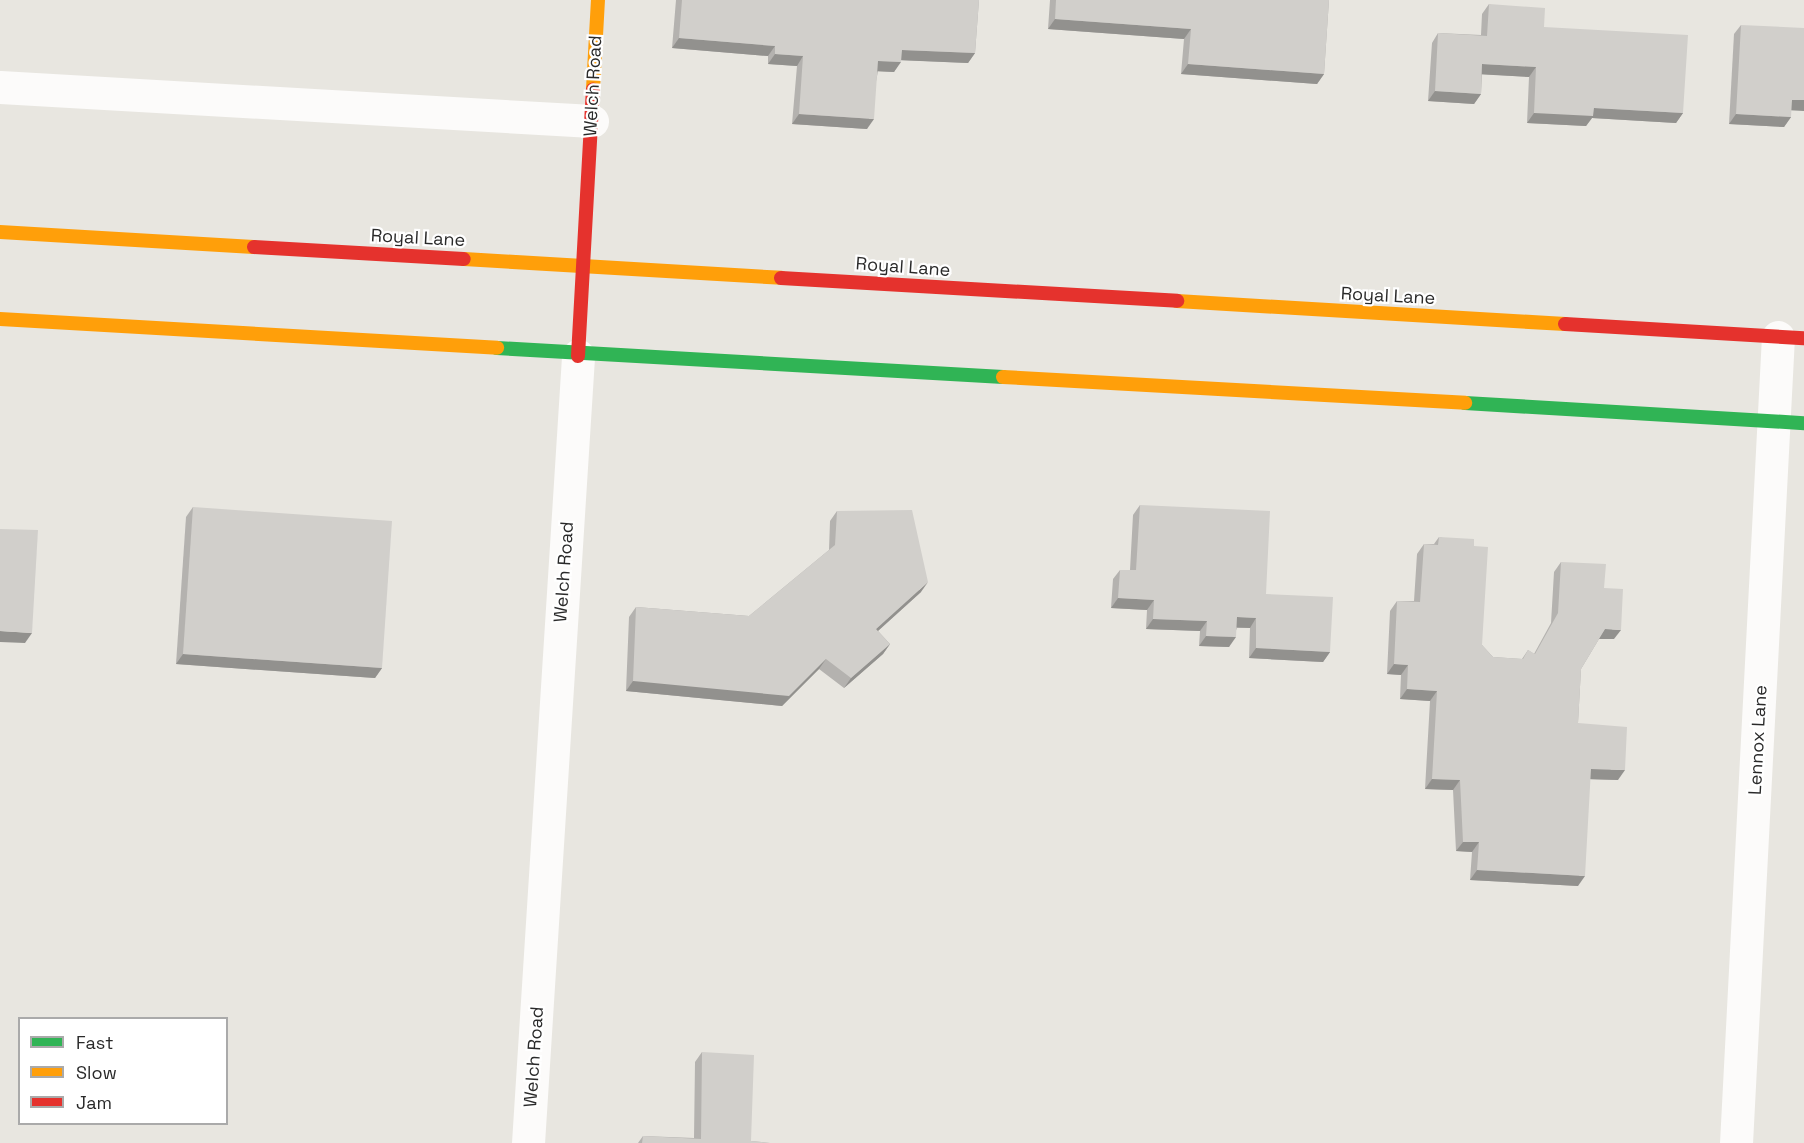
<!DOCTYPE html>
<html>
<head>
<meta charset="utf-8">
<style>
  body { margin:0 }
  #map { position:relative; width:1804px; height:1143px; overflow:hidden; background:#e8e6e0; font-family:"Space Grotesk",sans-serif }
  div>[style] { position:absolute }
  .street>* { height:33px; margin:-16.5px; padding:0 16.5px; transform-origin:16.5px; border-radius:16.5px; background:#fcfbfa }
  .fast>* { height:14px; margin:-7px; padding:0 7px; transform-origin:7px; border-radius:7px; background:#30b455 }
  .slow>* { height:14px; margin:-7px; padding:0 7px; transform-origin:7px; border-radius:7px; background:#ff9f0a }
  .jam>* { height:14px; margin:-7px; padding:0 7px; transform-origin:7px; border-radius:7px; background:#e5322d }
  .wall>* { inset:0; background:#b4b2af }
  .shaded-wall>* { inset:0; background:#92918e }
  .building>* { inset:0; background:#d1cfcb }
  span { translate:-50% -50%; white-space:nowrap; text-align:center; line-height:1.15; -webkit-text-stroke:4.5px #fff; paint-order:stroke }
  .street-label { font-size:18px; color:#2a2a2a }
  .legend { position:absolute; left:18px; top:1017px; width:210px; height:108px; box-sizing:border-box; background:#fff; border:2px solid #aaa; margin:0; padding:8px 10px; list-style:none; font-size:18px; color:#2a2a2a }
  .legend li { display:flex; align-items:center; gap:12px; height:30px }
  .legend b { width:30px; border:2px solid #aaa }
</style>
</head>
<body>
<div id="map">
  <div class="street">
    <i style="left:0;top:87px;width:593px;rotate:3.29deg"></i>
    <i style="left:528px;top:1143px;width:789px;rotate:-86.36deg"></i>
    <i style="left:1736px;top:1143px;width:807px;rotate:-87.02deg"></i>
  </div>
  <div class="fast">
    <i style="left:497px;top:348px;width:507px;rotate:3.28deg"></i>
    <i style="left:1465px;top:403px;width:340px;rotate:3.4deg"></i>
  </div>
  <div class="slow">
    <i style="left:593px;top:89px;width:89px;rotate:-86.8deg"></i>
    <i style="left:0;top:232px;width:254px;rotate:3.4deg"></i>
    <i style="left:464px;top:259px;width:318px;rotate:3.4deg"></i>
    <i style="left:1177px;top:301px;width:389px;rotate:3.4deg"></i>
    <i style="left:0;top:319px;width:498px;rotate:3.3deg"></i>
    <i style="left:1003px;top:377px;width:463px;rotate:3.2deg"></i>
  </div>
  <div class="jam">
    <i style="left:254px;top:247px;width:210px;rotate:3.3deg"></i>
    <i style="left:781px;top:278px;width:397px;rotate:3.3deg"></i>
    <i style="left:1565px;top:324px;width:239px;rotate:3.4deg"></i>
    <i style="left:578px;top:356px;width:267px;rotate:-86.8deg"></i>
  </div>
  <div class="wall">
    <i style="clip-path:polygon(676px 0,979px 0,975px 53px,968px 63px,901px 60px,894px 72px,878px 71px,867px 129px,792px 124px,797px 66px,768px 64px,768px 56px,672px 48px)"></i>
    <i style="clip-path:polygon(1050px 0,1329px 0,1324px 74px,1317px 84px,1181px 74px,1184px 39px,1048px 29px)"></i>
    <i style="clip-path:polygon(1489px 4px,1544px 27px,1683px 113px,1676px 123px,1592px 118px,1586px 126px,1527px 123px,1529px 77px,1482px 74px,1481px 94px,1474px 104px,1428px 101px,1432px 43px,1438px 33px,1481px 35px,1482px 14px)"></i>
    <i style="clip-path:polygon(1741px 25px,1791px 110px,1791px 117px,1784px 127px,1729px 124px,1734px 34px)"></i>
    <i style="clip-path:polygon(1140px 505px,1266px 594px,1330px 652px,1323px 662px,1249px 658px,1250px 628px,1237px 628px,1229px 647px,1199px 646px,1200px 631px,1146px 629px,1147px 610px,1111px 608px,1113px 579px,1120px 570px,1130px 570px,1133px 515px)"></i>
    <i style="clip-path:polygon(193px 507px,382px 668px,375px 678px,176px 664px,186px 517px)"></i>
    <i style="clip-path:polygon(837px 511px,921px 592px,878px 631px,890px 644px,883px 654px,844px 688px,819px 669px,782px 706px,626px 691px,629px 617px,636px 607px,749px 616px,829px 550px,830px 521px)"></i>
    <i style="clip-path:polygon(1439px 537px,1474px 546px,1482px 645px,1493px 657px,1522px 659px,1528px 650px,1534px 654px,1551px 623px,1554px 572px,1561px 562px,1604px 588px,1614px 639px,1599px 639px,1581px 669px,1578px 723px,1618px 780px,1590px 779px,1578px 886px,1470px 880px,1472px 852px,1456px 851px,1453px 790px,1425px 789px,1430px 701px,1400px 699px,1401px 675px,1387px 674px,1390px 611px,1397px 601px,1414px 601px,1417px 554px,1424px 544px,1434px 544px)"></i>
    <i style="clip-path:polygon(702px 1052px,751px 1141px,770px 1143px,638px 1143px,643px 1136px,694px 1138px,695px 1062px)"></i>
  </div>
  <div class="shaded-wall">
    <i style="clip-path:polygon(1055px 19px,1191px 29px,1184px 39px,1048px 29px)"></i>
    <i style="clip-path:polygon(679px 38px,775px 46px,768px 56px,672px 48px)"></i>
    <i style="clip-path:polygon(902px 50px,975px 53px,968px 63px,896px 60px)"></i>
    <i style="clip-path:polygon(775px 54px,803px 56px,797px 66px,768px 64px)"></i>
    <i style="clip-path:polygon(878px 61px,901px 62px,894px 72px,871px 71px)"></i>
    <i style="clip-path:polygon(1188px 64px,1324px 74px,1317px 84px,1181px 74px)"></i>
    <i style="clip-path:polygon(1482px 64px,1536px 67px,1529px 77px,1475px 74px)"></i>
    <i style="clip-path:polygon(1435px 91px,1481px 94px,1474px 104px,1428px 101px)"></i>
    <i style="clip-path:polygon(1792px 100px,1804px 100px,1804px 111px,1785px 110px)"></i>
    <i style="clip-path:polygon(1594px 108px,1683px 113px,1676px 123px,1592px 118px,1586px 126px,1527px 123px,1534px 113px)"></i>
    <i style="clip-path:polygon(799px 114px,874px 119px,867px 129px,792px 124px)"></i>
    <i style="clip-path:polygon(1736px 114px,1791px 117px,1784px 127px,1729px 124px)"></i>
    <i style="clip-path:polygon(928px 582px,921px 592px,869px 639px,876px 629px)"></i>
    <i style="clip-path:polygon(1118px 598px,1154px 600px,1147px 610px,1111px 608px)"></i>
    <i style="clip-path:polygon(1237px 617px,1256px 618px,1250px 628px,1230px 627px)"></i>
    <i style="clip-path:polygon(1153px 619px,1207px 621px,1200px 631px,1146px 629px)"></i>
    <i style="clip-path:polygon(1605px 629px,1621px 630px,1614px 639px,1598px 639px)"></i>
    <i style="clip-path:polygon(0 631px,32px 633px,25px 643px,0 642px)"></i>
    <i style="clip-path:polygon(1206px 636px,1236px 637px,1229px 647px,1199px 646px)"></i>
    <i style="clip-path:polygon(890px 644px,883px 654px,844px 688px,851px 678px)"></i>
    <i style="clip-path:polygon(1256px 648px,1330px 652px,1323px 662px,1249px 658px)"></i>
    <i style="clip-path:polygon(183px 654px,382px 668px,375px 678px,176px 664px)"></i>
    <i style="clip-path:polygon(826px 659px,819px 669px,782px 706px,626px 691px,633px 681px)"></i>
    <i style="clip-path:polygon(1394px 664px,1408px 665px,1401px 675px,1387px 674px)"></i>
    <i style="clip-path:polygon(1407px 689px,1437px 691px,1430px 701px,1400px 699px)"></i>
    <i style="clip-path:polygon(1591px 769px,1625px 770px,1618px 780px,1584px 779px)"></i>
    <i style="clip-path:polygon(1432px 779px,1460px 780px,1453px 790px,1425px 789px)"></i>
    <i style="clip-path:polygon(1463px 842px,1479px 842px,1472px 852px,1456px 851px)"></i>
    <i style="clip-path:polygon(1477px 870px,1585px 876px,1578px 886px,1470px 880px)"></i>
  </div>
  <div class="building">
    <i style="clip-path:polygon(682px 0,979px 0,975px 53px,902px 50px,901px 62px,878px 61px,874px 119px,799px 114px,803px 56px,775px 54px,775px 46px,679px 38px)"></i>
    <i style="clip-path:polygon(1056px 0,1329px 0,1324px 74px,1188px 64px,1191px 29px,1055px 19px)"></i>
    <i style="clip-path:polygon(1489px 4px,1545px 8px,1544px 27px,1688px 35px,1683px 113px,1594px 108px,1593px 116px,1534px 113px,1536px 67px,1482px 64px,1481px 94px,1435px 91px,1438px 33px,1487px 36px)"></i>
    <i style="clip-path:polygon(1741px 25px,1804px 28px,1804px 100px,1792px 100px,1791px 117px,1736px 114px)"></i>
    <i style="clip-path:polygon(1140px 505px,1270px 511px,1266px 594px,1333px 597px,1330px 652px,1256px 648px,1256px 618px,1237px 617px,1236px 637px,1206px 636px,1207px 621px,1153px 619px,1154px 600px,1118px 598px,1120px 570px,1136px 570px)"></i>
    <i style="clip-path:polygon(193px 507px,392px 521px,382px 668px,183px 654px)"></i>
    <i style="clip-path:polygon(912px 510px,928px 582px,876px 629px,890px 644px,851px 678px,826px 659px,789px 696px,633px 681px,636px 607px,749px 616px,835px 545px,837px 511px)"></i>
    <i style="clip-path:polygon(0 529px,38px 530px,32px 633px,0 631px)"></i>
    <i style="clip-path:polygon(1439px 537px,1474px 539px,1474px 546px,1488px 547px,1482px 645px,1493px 657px,1523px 659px,1528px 650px,1535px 654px,1558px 613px,1561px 562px,1606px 564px,1604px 588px,1623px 589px,1621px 630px,1605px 629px,1581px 669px,1578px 723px,1627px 727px,1625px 770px,1591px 769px,1585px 876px,1477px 870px,1479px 842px,1463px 842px,1460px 780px,1432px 779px,1437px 691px,1407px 689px,1408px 665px,1394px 664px,1397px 601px,1420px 602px,1424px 544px,1438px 545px)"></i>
    <i style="clip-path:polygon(702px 1052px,754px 1055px,751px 1141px,770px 1143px,642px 1143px,643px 1136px,701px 1139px)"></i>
  </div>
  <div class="street-label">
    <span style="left:593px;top:86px;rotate:-87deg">Welch Road</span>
    <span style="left:418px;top:238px;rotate:3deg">Royal Lane</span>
    <span style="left:903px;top:267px;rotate:4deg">Royal Lane</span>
    <span style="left:1388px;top:296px;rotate:3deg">Royal Lane</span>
    <span style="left:564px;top:572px;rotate:-86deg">Welch Road</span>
    <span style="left:1758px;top:740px;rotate:-87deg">Lennox Lane</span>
    <span style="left:534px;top:1057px;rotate:-86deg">Welch Road</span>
  </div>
  <ul class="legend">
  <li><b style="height:8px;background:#30b455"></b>Fast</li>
  <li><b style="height:8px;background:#ff9f0a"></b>Slow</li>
  <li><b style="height:8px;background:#e5322d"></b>Jam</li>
  </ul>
</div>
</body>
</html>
